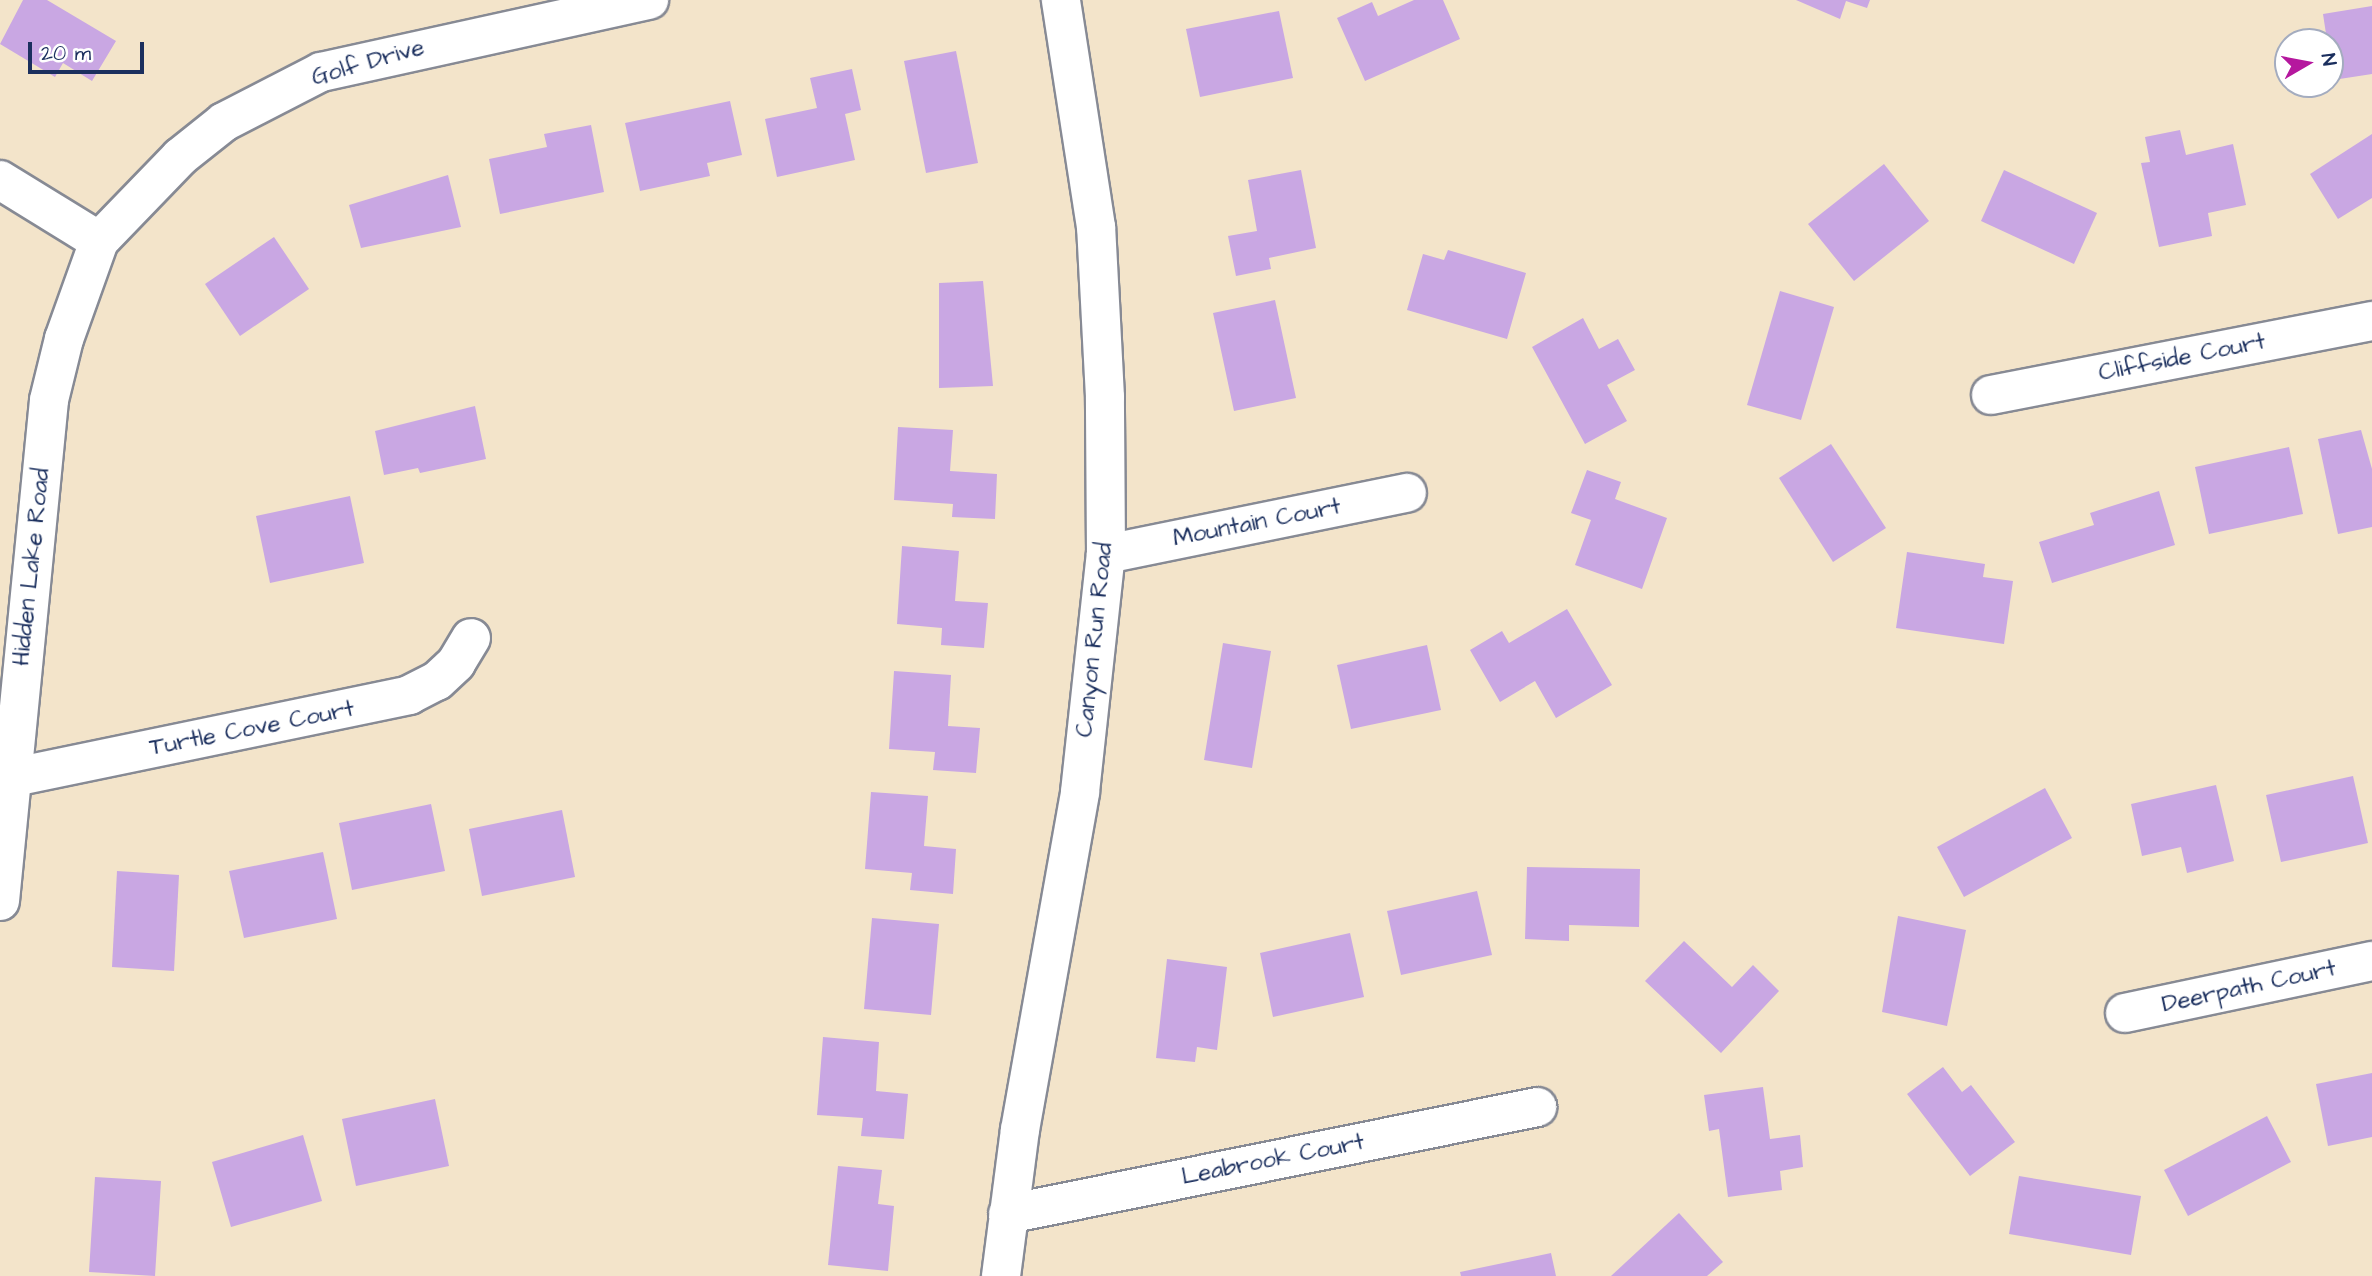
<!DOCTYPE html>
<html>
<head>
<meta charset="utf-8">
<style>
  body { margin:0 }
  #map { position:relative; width:2372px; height:1276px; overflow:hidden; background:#f3e4ca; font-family:"Architects Daughter",sans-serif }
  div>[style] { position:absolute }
  .building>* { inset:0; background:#c9a7e3 }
  .roads { filter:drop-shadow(2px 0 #878a94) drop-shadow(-2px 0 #878a94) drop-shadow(0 2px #878a94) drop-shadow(0 -2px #878a94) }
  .minor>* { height:38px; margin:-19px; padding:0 19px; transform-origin:19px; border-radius:19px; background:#fff }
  span { translate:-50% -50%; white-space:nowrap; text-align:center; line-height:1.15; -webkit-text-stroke:5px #fff; paint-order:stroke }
  .street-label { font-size:24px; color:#1b2f5e }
  .north { position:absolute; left:2274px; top:28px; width:70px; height:70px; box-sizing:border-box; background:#fff; border:2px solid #a4acbf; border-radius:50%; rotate:80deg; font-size:19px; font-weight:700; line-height:28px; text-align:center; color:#1b2f5e }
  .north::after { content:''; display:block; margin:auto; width:24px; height:32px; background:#b5179e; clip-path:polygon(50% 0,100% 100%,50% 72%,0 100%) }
  .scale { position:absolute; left:28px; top:42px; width:116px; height:32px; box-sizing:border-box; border:4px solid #1b2f5e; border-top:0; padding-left:9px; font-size:21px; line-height:24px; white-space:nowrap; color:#1b2f5e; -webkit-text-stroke:5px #fff; paint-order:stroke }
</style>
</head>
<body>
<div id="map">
  <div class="building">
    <i style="clip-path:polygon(23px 0,47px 0,116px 41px,92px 81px,63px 63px,55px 77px,0 44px)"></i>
    <i style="clip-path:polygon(1414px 0,1443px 0,1460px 39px,1365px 81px,1337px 18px,1372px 2px,1378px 16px)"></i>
    <i style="clip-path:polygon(1796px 0,1870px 0,1867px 8px,1846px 1px,1840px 19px)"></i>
    <i style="clip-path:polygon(2372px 6px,2372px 74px,2333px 80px,2323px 14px)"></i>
    <i style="clip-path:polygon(1279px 11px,1293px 78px,1200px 97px,1186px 29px)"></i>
    <i style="clip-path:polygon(956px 51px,978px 163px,926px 173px,904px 61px)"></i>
    <i style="clip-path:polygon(852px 69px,861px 110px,845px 114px,855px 160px,777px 177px,765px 119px,817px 108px,810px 78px)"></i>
    <i style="clip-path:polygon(730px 101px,742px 155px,707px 163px,710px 176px,640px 191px,625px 123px)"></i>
    <i style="clip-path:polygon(591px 125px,604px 192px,500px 214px,489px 159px,547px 147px,544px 134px)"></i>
    <i style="clip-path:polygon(2180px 130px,2186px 155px,2233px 144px,2246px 205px,2208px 213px,2212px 236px,2159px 247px,2141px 163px,2150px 162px,2145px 137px)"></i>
    <i style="clip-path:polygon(2372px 134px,2372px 198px,2338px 219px,2310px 174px)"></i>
    <i style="clip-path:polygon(1884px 164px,1929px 221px,1854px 281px,1808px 224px)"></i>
    <i style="clip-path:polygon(1301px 170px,1316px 248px,1269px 258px,1271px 269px,1236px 276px,1228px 236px,1257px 231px,1248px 180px)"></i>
    <i style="clip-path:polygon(2004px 170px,2097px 213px,2074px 264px,1981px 221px)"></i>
    <i style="clip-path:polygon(448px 175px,461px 227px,361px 248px,349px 205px)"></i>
    <i style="clip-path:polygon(274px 237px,309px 289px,240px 336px,205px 284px)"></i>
    <i style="clip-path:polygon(1448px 250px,1526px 273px,1507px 339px,1407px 310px,1423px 254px,1444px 260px)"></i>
    <i style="clip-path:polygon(983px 281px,993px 386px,939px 388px,939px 283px)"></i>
    <i style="clip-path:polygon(1780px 291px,1834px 307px,1801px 420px,1747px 405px)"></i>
    <i style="clip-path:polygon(1275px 300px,1296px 398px,1234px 411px,1213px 313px)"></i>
    <i style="clip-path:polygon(1583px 318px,1599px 349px,1618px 339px,1635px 370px,1607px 385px,1627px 421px,1585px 444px,1532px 347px)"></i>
    <i style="clip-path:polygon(475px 406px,486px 459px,420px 473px,418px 468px,384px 475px,375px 431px)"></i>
    <i style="clip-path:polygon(898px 427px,953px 430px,950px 471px,997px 474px,995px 519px,952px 517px,953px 504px,894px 500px)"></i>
    <i style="clip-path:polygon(2361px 430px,2372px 469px,2372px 527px,2338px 534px,2318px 439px)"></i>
    <i style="clip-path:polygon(1831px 444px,1886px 528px,1833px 562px,1779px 478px)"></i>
    <i style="clip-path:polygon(2289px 447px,2303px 514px,2209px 534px,2195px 467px)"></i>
    <i style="clip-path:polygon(1587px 470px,1621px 482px,1615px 499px,1667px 518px,1642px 589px,1575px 565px,1591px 520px,1571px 513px)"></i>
    <i style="clip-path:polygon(2159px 491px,2175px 545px,2052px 583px,2039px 542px,2094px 525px,2090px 513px)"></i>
    <i style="clip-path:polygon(350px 496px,364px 563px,270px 583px,256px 516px)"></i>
    <i style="clip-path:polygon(902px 546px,959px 551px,955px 601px,988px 603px,984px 648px,941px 645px,942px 628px,897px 624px)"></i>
    <i style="clip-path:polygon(1907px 552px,1985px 564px,1983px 577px,2013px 581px,2004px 644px,1896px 628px)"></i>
    <i style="clip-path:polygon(1567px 609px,1612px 685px,1556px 718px,1535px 681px,1500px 702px,1470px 650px,1502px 631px,1509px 643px)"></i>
    <i style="clip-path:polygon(1223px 643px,1271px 651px,1252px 768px,1204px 760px)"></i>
    <i style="clip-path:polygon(1427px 645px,1441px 710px,1351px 729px,1337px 665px)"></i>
    <i style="clip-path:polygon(894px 671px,951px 675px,948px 726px,980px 728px,976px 773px,933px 770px,935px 752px,889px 749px)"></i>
    <i style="clip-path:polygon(2353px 776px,2368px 843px,2281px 862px,2266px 795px)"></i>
    <i style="clip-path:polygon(2216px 785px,2234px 861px,2187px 873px,2181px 847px,2142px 856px,2131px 804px)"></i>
    <i style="clip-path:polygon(2045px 788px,2072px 838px,1964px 897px,1937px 847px)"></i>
    <i style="clip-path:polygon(871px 792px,928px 796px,924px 846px,956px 849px,953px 894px,910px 890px,912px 873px,865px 869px)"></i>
    <i style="clip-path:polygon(431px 804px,445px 871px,352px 890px,339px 823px)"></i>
    <i style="clip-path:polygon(562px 810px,575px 877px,482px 896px,469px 829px)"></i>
    <i style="clip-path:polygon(323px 852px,337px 919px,244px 938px,229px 871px)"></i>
    <i style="clip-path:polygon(1527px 867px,1640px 869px,1639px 927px,1569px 925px,1569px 941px,1525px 939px)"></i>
    <i style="clip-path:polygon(117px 871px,179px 875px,174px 971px,112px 967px)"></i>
    <i style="clip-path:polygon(1477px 891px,1492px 955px,1401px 975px,1387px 911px)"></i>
    <i style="clip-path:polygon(1898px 916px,1966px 930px,1947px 1026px,1882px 1012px)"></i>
    <i style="clip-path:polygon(872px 918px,939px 924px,931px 1015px,864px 1009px)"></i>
    <i style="clip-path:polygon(1350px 933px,1364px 997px,1273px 1017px,1260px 953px)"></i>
    <i style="clip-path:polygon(1684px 941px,1732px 987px,1753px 965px,1779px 991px,1721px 1053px,1645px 981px)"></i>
    <i style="clip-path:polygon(1167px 959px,1227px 967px,1217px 1050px,1197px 1047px,1195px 1062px,1156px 1058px)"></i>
    <i style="clip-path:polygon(823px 1037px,879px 1042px,876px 1091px,908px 1094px,904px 1139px,861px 1136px,863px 1118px,817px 1115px)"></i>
    <i style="clip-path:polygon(1943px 1067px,1962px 1092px,1971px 1085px,2015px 1142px,1970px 1176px,1907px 1094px)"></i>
    <i style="clip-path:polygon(2372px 1073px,2372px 1137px,2328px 1146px,2316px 1084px)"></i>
    <i style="clip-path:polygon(1763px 1087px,1770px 1139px,1800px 1135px,1803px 1167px,1780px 1171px,1782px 1190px,1728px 1197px,1719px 1129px,1709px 1131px,1704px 1095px)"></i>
    <i style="clip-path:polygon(435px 1099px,449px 1166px,356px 1186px,342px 1119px)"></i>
    <i style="clip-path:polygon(2267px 1116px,2291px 1162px,2188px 1216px,2164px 1170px)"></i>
    <i style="clip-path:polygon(303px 1135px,322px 1201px,231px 1227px,212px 1162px)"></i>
    <i style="clip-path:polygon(838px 1166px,882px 1170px,878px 1204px,894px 1206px,888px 1271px,828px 1265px)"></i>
    <i style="clip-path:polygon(2019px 1176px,2141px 1196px,2131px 1255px,2009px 1234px)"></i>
    <i style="clip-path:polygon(95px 1177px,161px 1181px,155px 1276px,89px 1272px)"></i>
    <i style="clip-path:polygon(1679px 1213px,1723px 1262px,1707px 1276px,1611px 1276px)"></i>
    <i style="clip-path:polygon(1551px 1253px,1556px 1276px,1461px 1276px,1460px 1272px)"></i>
  </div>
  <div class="roads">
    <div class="minor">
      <i style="left:0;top:180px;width:116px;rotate:31.6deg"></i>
      <i style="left:1991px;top:395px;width:388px;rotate:-11deg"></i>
      <i style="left:1106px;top:554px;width:307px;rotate:-11.5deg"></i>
      <i style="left:0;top:780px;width:418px;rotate:-11.7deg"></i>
      <i style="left:409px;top:695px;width:31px;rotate:-27deg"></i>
      <i style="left:437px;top:681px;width:26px;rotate:-43deg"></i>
      <i style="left:456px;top:663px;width:29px;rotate:-59deg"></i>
      <i style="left:0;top:901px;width:503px;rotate:-84.41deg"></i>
      <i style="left:49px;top:400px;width:63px;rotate:-76.2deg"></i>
      <i style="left:64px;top:339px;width:104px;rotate:-70.3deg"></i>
      <i style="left:99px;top:241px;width:117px;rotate:-46deg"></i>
      <i style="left:180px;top:157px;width:56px;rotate:-38.5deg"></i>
      <i style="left:224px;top:122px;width:109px;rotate:-27.3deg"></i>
      <i style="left:321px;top:72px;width:336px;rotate:-12.4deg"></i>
      <i style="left:2125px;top:1013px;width:252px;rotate:-11.9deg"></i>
      <i style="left:1008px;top:1214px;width:540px;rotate:-11.43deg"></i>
      <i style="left:1001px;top:1276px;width:147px;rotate:-82.6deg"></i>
      <i style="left:1020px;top:1130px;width:343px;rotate:-79.9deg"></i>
      <i style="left:1080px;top:792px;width:239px;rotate:-83.8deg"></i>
      <i style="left:1106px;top:554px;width:157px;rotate:-90.4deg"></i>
      <i style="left:1105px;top:397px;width:170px;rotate:-93deg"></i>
      <i style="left:1096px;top:227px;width:230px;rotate:-98.8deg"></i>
    </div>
  </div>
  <div class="street-label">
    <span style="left:368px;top:63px;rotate:-16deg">Golf Drive</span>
    <span style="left:2182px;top:358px;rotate:-11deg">Cliffside Court</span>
    <span style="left:1257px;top:523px;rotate:-11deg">Mountain Court</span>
    <span style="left:32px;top:567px;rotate:-84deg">Hidden Lake Road</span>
    <span style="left:1095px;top:640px;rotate:-84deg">Canyon Run Road</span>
    <span style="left:252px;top:729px;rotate:-11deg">Turtle Cove Court</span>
    <span style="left:2249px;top:987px;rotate:-12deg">Deerpath Court</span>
    <span style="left:1273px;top:1160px;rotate:-11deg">Leabrook Court</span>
  </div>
  <div class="north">N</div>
  <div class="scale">20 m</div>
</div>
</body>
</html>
